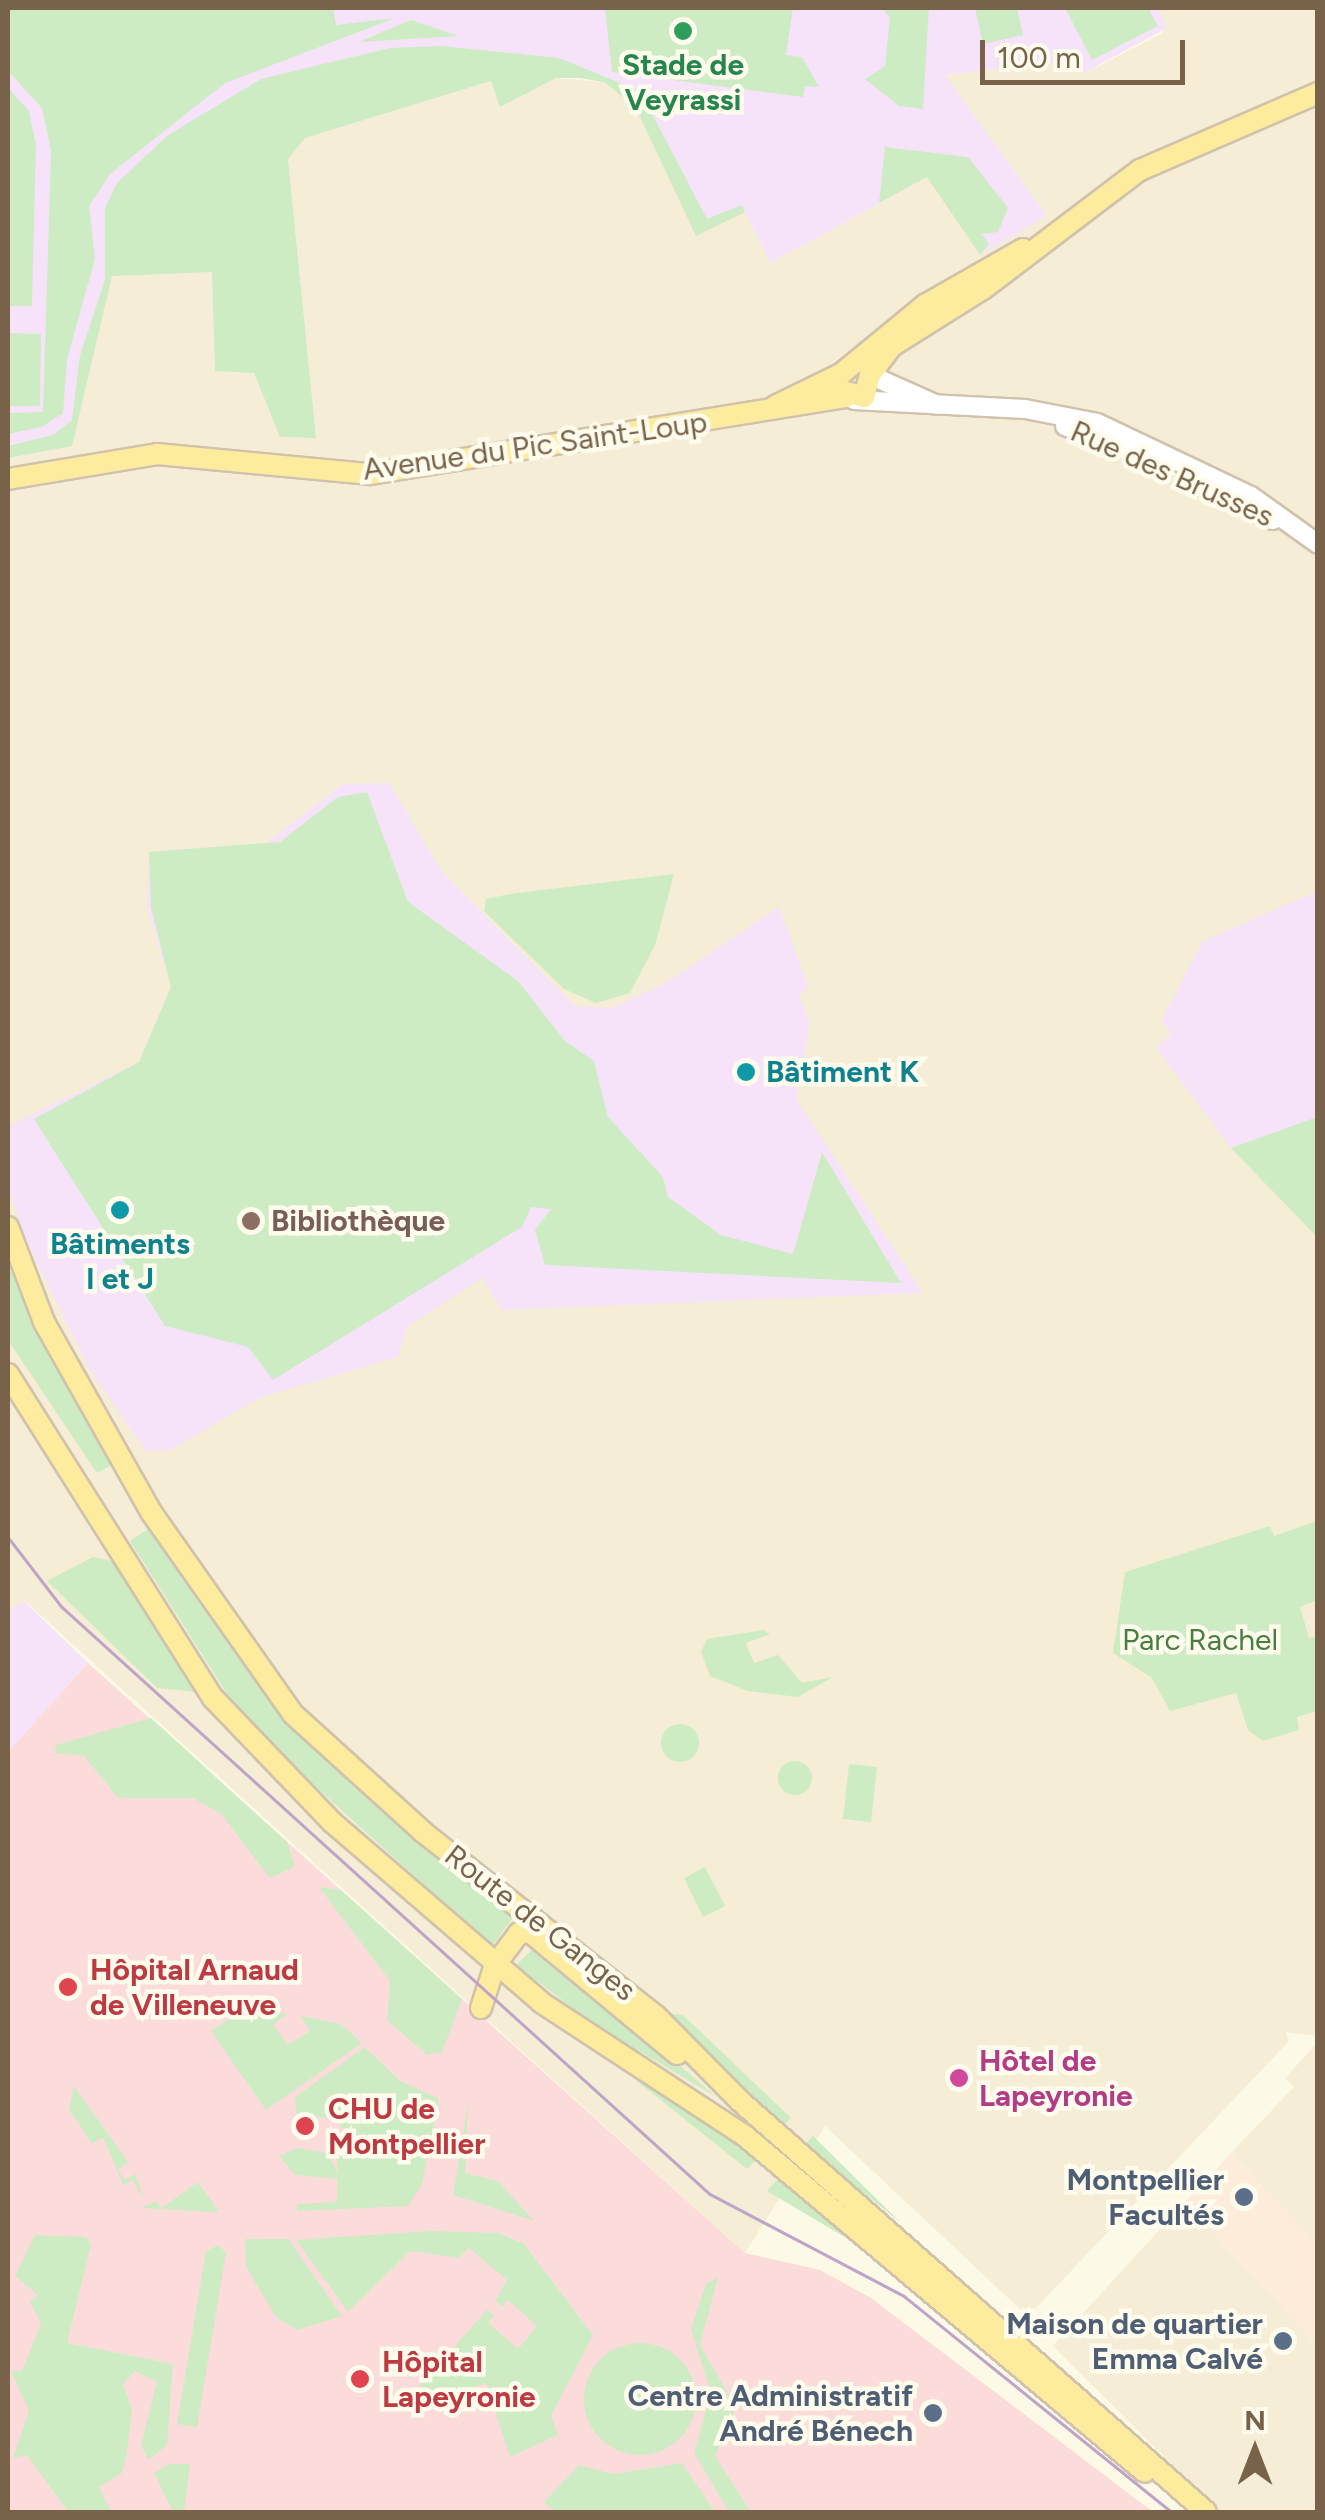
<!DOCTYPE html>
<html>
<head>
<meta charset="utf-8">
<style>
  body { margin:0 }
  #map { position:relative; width:1325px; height:2520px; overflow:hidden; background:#fdf9e7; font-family:Figtree,sans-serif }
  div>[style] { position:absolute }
  .residential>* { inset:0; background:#f5edd5 }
  .commercial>* { inset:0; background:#feecda }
  .education>* { inset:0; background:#f6e3fa }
  .medical>* { inset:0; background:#fbdcda }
  .green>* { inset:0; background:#cdecc4 }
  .round { border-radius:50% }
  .roads { filter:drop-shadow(2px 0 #d0c2ac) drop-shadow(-2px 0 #d0c2ac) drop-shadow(0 2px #d0c2ac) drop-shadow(0 -2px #d0c2ac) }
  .minor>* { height:18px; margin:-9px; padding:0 9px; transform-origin:9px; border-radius:9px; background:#fff }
  .major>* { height:20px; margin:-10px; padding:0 10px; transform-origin:10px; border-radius:10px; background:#fdec9e }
  .tram>* { height:2.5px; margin:-1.25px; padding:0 1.25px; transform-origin:1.25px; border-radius:1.25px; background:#bea4c8 }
  .dots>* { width:28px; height:28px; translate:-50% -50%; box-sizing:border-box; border:5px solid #fffcee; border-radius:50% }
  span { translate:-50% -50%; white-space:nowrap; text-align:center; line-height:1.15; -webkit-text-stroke:9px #fffcee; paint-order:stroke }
  .leisure-label { font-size:30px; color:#27864d; font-weight:700 }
  .street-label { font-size:30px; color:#78634a }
  .culture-label { font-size:30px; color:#0d838f; font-weight:700 }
  .left { translate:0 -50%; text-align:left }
  .education-label { font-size:30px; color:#785e54; font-weight:700 }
  .park-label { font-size:30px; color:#477f41 }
  .health-label { font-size:30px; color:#be3a42; font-weight:700 }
  .hotel-label { font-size:30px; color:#b23c85; font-weight:700 }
  .service-label { font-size:30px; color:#4e5e75; font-weight:700 }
  .right { translate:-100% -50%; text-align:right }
  .frame { position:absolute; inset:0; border:10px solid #78634a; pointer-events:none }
  .north { position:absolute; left:1205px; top:2400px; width:100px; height:100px; -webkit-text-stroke:8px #fffcee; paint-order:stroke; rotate:0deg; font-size:28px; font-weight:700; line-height:40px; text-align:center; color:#78634a }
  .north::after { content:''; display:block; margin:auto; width:35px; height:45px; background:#78634a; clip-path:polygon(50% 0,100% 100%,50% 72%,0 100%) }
  .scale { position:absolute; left:980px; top:40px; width:205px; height:45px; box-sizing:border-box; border:5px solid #78634a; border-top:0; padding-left:12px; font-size:30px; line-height:35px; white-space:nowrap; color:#78634a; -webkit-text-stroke:8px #fffcee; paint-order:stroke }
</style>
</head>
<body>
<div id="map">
  <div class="residential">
    <i style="clip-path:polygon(1158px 8px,1317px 8px,1317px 2036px,1285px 2032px,1289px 2041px,1035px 2309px,1020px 2309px,825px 2126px,745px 2253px,25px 1601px,8px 1611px,8px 458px,72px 446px,112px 276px,213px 271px,215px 370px,254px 373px,280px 437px,316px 438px,288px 159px,305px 138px,492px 81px,500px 107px,556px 78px,604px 82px,636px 108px,655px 139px,696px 236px,745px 212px,771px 263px,927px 177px,1047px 216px,944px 75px,1072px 60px,1085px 73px,1163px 33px)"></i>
    <i style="clip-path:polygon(1317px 2043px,1317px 2244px,1231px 2153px,1294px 2087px,1285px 2078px)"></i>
    <i style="clip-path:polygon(1185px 2202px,1317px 2346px,1317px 2512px,1219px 2512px,1053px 2346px)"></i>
  </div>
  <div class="commercial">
    <i style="clip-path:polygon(1231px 2153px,1317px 2244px,1317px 2346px,1185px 2202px)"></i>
  </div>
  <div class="education">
    <i style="clip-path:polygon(8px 8px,1158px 8px,1167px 28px,1084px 73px,1071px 60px,945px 75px,1047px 216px,980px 255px,927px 177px,771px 263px,745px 212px,696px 236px,636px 108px,604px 82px,580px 78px,556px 78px,500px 107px,491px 81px,305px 138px,288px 159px,316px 438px,280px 437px,254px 373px,215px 371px,212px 272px,112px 276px,72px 446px,8px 458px)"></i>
    <i style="clip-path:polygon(389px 783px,442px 872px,575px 1006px,612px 1008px,664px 984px,779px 907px,809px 988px,799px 993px,810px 1024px,796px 1099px,923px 1293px,502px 1310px,482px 1278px,407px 1327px,398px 1357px,259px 1398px,169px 1451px,145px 1450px,89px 1369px,27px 1242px,8px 1188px,8px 1126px,139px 1062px,171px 986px,147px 908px,149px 852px,266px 843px,343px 784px)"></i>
    <i style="clip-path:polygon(1317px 891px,1317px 1117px,1231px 1148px,1156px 1048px,1172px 1034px,1161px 1021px,1202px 942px)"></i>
    <i style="clip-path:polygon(24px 1601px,88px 1663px,8px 1752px,8px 1611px)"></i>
  </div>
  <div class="medical">
    <i style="clip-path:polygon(88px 1663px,745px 2253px,820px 2270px,871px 2298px,1153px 2512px,8px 2512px,8px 1752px)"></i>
  </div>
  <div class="green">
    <i style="clip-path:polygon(8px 8px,333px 8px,336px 25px,395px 18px,225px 83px,110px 174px,89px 206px,95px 259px,67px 359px,63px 413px,42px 427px,8px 434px,8px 413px,43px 412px,51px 151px,42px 108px,8px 71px)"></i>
    <i style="clip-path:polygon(605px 8px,793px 8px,786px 55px,802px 57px,819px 87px,805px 86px,803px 97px,612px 72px)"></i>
    <i style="clip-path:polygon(882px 8px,929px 8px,923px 109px,899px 106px,865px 79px,885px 66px,890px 18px)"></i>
    <i style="clip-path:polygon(975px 8px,1017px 8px,1023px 35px,983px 44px)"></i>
    <i style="clip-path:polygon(1065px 8px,1148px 8px,1158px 26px,1092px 60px)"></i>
    <i style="clip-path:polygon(411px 20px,459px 36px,359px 42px)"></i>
    <i style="clip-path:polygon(441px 46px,559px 58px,659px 99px,651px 112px,707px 219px,742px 205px,745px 212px,696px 236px,636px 108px,604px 82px,580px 78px,556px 78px,500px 107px,491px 81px,305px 138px,288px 159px,316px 438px,280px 437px,254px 373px,215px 371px,212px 272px,112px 276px,72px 446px,8px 458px,8px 446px,53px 435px,72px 420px,80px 355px,105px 280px,105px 208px,117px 183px,168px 135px,261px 79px,390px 48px)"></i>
    <i style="clip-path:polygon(8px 88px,29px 111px,36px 145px,32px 306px,8px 306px)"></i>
    <i style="clip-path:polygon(885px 147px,968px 157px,1008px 208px,998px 232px,982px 234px,989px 244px,980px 255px,927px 177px,879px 203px)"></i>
    <i style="clip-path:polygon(8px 333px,41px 334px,40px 406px,8px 406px)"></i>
    <i style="clip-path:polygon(367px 792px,408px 902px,518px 981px,565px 1041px,594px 1061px,608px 1117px,663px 1177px,668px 1197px,721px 1235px,793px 1254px,822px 1152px,901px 1283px,545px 1265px,535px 1230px,551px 1209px,531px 1207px,522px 1227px,273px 1380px,248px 1347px,165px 1326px,34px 1119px,139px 1062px,171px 987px,151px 908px,149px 852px,280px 842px,338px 797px)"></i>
    <i style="clip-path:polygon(674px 874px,655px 945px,630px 993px,596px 1003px,564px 989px,484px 911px,486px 899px,510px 894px)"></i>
    <i style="clip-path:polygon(1317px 1117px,1318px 1117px,1317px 1237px,1231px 1148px)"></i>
    <i style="clip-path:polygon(8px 1248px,30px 1315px,119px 1461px,97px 1473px,8px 1340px)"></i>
    <i style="clip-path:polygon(1317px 1521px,1317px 1600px,1300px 1607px,1309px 1638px,1317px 1636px,1317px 1711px,1297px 1717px,1299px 1730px,1263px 1741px,1248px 1730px,1236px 1693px,1170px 1711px,1152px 1678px,1113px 1653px,1125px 1572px,1270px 1526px,1274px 1536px)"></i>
    <i style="clip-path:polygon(151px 1527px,284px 1715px,517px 1912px,492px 1946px,267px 1743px,231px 1700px,130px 1541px)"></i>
    <i style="clip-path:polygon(93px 1557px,112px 1561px,196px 1692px,157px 1688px,47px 1581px)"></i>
    <i style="clip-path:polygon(763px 1630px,770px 1634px,746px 1643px,754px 1663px,778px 1655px,802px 1683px,833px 1677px,798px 1697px,748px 1691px,710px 1676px,701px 1652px,707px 1639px)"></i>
    <i style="clip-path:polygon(151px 1718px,287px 1842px,295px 1866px,270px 1878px,221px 1814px,193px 1798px,118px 1798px,84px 1756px,55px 1753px,56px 1745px)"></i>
    <i class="round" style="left:661px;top:1724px;width:38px;height:38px"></i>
    <i class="round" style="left:778px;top:1761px;width:34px;height:34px"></i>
    <i style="clip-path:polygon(849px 1764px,877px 1767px,871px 1822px,843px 1819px)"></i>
    <i style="clip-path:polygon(705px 1867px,725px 1906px,703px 1917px,684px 1878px)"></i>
    <i style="clip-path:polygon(319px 1887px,341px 1890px,462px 1999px,442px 2052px,427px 2055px,387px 2020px,390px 1981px)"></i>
    <i style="clip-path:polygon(536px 1946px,645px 2035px,716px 2097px,591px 2022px,516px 1965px)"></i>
    <i style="clip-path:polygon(246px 2008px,287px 2014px,273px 2025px,288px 2045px,310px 2031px,300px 2016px,341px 2024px,362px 2043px,266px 2110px,211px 2031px)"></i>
    <i style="clip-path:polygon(663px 2013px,683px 2015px,791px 2118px,781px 2128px)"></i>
    <i style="clip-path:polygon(365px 2047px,400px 2081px,439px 2099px,422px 2184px,408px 2206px,297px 2211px,297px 2204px,337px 2202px,337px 2158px,361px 2141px,331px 2119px,296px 2113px,295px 2097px)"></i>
    <i style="clip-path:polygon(612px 2061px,658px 2084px,758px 2158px,747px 2169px)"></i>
    <i style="clip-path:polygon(74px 2086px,128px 2162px,118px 2170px,125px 2180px,135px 2174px,145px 2200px,132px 2180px,123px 2185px,103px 2137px,92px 2144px,69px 2109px)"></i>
    <i style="clip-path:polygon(468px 2102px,465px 2173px,498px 2181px,534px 2221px,453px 2195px)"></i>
    <i style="clip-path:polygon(813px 2136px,901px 2223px,804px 2145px)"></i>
    <i style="clip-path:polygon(297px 2148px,328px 2153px,340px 2179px,295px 2175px,279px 2156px)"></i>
    <i style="clip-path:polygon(779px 2178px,863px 2248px,767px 2191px)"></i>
    <i style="clip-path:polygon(198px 2182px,219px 2212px,141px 2208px,156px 2201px,161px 2208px)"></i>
    <i style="clip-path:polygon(431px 2231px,498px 2233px,524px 2244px,593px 2335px,551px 2416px,558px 2435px,510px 2457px,486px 2383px,411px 2410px,407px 2400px,487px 2310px,494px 2316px,488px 2323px,518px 2349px,537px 2326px,508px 2300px,502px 2307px,495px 2301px,507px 2280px,469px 2248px,459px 2258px,410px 2251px,348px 2312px,296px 2240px)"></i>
    <i style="clip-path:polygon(35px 2235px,86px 2237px,91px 2245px,67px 2343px,173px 2364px,167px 2445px,148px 2460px,141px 2445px,157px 2382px,135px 2371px,123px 2384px,132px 2410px,126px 2458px,122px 2473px,99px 2487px,111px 2512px,68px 2512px,27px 2455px,13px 2458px,29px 2411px,11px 2371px,22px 2371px,41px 2324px,30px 2302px,38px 2295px,15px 2276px)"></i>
    <i style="clip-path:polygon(245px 2239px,288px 2239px,342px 2316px,297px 2330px,276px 2317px,246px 2267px)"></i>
    <i style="clip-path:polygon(219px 2245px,226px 2253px,197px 2427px,177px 2424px,206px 2251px)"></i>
    <i style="clip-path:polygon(718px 2277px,700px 2345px,736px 2407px,715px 2456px,751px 2512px,729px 2512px,694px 2453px,711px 2393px,691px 2329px,706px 2284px)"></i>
    <i class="round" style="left:584px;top:2343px;width:112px;height:112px"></i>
    <i style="clip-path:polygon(682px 2463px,715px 2512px,555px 2512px,544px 2502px,579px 2465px,613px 2474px)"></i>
    <i style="clip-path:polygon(169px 2464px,190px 2464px,184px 2512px,173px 2512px,154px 2473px)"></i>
  </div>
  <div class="roads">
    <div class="minor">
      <i style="left:870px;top:375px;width:73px;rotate:24.1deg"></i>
      <i style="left:854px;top:400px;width:171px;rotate:3deg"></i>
      <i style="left:1025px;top:409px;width:73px;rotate:11deg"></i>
      <i style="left:1097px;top:423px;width:170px;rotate:25.4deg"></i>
      <i style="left:1251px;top:496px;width:82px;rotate:35.6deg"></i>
      <i style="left:1065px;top:426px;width:59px;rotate:20.9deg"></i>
      <i style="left:1197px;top:484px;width:84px;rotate:25.3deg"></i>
    </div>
    <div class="major">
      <i style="left:870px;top:375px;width:36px;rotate:-53deg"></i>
      <i style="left:892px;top:346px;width:107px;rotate:-32.1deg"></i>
      <i style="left:983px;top:289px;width:197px;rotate:-37.2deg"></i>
      <i style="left:1140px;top:170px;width:194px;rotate:-23.4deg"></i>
      <i style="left:840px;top:390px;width:25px;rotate:16deg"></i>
      <i style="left:864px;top:397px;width:23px;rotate:-75deg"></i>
      <i style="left:775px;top:406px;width:73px;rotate:-25.9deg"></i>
      <i style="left:841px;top:374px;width:109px;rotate:-39.4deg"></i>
      <i style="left:925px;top:305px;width:113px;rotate:-29.7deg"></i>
      <i style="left:8px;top:479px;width:151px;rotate:-9.5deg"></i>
      <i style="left:157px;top:454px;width:214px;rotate:5.4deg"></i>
      <i style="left:370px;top:474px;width:482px;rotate:-9.2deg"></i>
      <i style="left:8px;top:1227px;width:102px;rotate:69.2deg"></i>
      <i style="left:44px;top:1322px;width:218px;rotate:60.6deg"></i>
      <i style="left:151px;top:1512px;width:247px;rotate:54.9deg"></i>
      <i style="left:293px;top:1714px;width:176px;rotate:42.2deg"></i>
      <i style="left:423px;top:1832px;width:297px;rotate:38.3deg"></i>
      <i style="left:656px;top:2016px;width:120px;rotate:45.3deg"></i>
      <i style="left:740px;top:2101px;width:621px;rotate:41.41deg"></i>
      <i style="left:8px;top:1374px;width:383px;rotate:57.7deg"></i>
      <i style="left:213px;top:1698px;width:173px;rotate:46.2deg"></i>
      <i style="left:333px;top:1823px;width:276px;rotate:40.7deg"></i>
      <i style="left:542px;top:2003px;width:243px;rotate:33.2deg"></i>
      <i style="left:745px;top:2136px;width:522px;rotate:40.03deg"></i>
      <i style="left:481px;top:2008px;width:45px;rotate:-72deg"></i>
      <i style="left:495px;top:1965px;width:40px;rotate:-53deg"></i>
      <i style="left:519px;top:1933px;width:11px;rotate:-5deg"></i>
      <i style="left:530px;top:1932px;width:191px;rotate:39.7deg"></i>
    </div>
  </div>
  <div class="tram">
    <i style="left:8px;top:1537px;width:88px;rotate:52.4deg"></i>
    <i style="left:62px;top:1607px;width:874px;rotate:42.17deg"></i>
    <i style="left:710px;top:2194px;width:219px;rotate:27.7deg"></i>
    <i style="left:904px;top:2296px;width:344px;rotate:38.9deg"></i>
  </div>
  <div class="dots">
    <i style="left:683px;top:31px;background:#2e9e5b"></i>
    <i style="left:746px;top:1072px;background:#0f9aa8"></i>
    <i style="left:120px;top:1210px;background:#0f9aa8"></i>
    <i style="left:251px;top:1221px;background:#8d6e63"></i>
    <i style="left:68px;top:1987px;background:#e0444e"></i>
    <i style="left:959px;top:2078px;background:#d1479c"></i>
    <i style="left:305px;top:2126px;background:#e0444e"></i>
    <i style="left:1244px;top:2197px;background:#5c6f8a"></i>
    <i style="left:1283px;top:2341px;background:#5c6f8a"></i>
    <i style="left:360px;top:2379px;background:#e0444e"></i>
    <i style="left:933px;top:2413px;background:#5c6f8a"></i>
  </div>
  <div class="leisure-label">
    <span style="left:683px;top:82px">Stade de<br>Veyrassi</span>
  </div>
  <div class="street-label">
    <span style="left:535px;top:446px;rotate:-8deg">Avenue du Pic Saint-Loup</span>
    <span style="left:1172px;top:474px;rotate:24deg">Rue des Brusses</span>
    <span style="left:540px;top:1923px;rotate:38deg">Route de Ganges</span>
  </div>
  <div class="culture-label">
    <span class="left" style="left:766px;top:1072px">Bâtiment K</span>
    <span style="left:120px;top:1261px">Bâtiments<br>I et J</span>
  </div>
  <div class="education-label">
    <span class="left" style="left:271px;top:1221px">Bibliothèque</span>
  </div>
  <div class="park-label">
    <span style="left:1200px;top:1640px">Parc Rachel</span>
  </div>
  <div class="health-label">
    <span class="left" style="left:90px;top:1987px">Hôpital Arnaud<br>de Villeneuve</span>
    <span class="left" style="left:328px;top:2126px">CHU de<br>Montpellier</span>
    <span class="left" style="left:382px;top:2379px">Hôpital<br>Lapeyronie</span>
  </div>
  <div class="hotel-label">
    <span class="left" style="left:979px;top:2078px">Hôtel de<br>Lapeyronie</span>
  </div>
  <div class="service-label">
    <span class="right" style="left:1224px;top:2197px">Montpellier<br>Facultés</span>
    <span class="right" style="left:1263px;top:2341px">Maison de quartier<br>Emma Calvé</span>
    <span class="right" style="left:913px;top:2413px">Centre Administratif<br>André Bénech</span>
  </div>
  <div class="frame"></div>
  <div class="north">N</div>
  <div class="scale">100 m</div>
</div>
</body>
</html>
